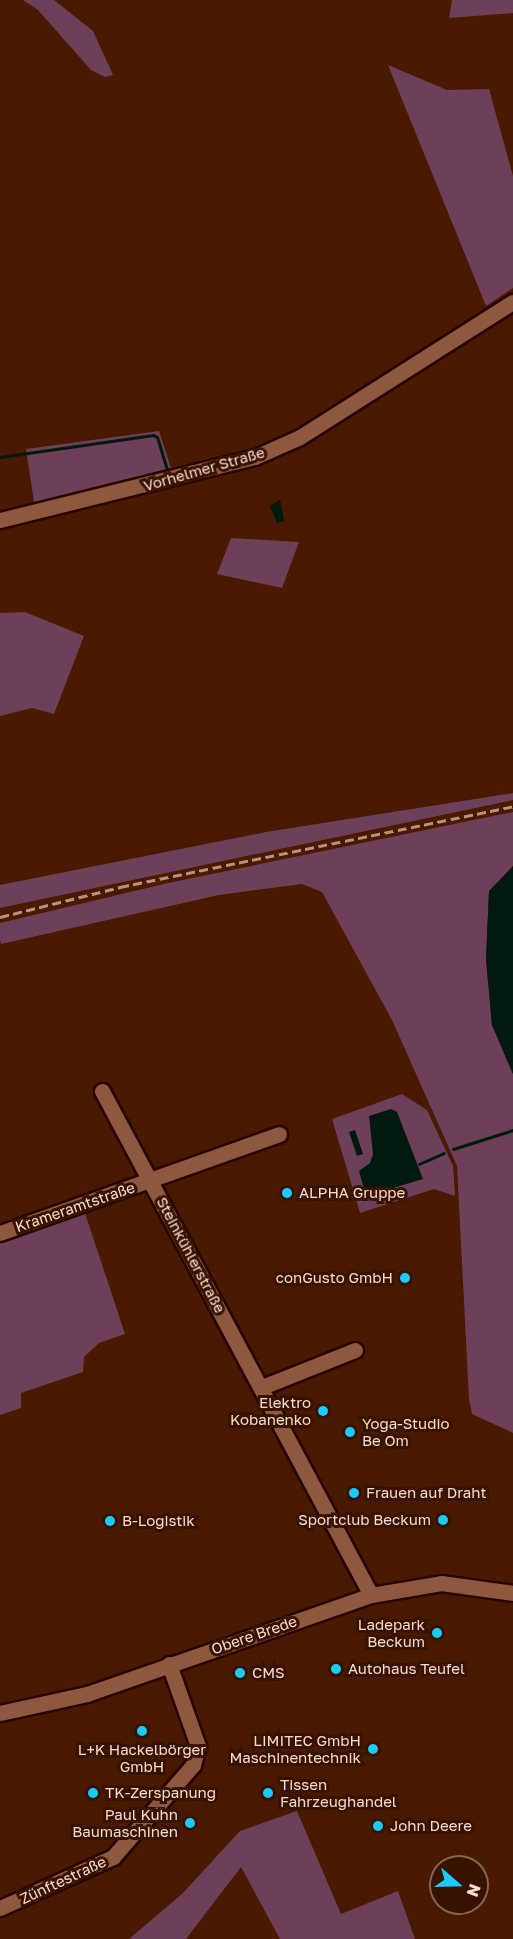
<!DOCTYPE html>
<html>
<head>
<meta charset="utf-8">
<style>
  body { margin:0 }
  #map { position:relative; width:513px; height:1939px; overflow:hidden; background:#491900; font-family:"Golos Text",sans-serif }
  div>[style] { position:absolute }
  .green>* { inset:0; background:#6d3f59 }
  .water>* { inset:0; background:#021910 }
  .stream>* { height:3px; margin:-1.5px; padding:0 1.5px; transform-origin:1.5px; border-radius:1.5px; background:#021910 }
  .roads { filter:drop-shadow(2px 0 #280500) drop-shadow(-2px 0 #280500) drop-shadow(0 2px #280500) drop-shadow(0 -2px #280500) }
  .minor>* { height:15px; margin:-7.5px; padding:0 7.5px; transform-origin:7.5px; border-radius:7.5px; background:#8e583f }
  .rail>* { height:3px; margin-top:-1.5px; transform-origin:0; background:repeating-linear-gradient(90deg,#b89280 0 9px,transparent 0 13.5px) }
  .dots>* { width:16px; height:16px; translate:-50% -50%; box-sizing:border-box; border:3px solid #381302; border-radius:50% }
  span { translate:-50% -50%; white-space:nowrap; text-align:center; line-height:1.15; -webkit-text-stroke:6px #381302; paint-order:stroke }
  .street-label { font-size:15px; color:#fadacc }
  .poi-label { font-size:15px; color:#fadacc }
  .left { translate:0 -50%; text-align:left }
  .right { translate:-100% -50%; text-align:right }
  .north { position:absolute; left:429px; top:1855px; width:60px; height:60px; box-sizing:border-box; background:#381302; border:2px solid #866353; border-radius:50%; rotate:110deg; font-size:16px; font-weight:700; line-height:24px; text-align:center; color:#fadacc }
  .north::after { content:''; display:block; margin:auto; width:21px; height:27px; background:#1bc9fc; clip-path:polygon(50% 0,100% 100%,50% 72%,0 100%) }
</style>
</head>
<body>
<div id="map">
  <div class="green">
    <i style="clip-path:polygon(23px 0,54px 0,93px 31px,113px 75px,105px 77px,91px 70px,38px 10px)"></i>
    <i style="clip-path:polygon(452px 0,513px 0,513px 13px,449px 18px)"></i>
    <i style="clip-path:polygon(388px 65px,447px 90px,489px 89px,513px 176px,513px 288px,486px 306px)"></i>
    <i style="clip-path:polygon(159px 431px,171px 468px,34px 502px,26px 449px)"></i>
    <i style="clip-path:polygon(231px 538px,299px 542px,282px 588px,217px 574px)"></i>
    <i style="clip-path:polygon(25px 612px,84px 636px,54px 714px,32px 708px,0 716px,0 613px)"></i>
    <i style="clip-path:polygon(513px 793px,513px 800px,0 908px,0 885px,266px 832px)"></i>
    <i style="clip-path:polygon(513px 812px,513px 866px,489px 892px,486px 959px,492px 1025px,513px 1074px,513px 1433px,472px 1414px,469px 1399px,457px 1166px,392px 1020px,322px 892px,302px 884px,219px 895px,1px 944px,0 940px,0 923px,168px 883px)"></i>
    <i style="clip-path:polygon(402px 1094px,427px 1110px,453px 1166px,455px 1196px,434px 1189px,360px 1213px,332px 1119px)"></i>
    <i style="clip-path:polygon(85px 1213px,125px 1334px,99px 1343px,84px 1357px,83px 1372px,21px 1393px,21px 1408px,0 1415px,0 1242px)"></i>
    <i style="clip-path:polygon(297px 1811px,341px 1914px,398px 1891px,415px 1939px,280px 1939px,241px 1867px,186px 1939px,129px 1939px,182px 1894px,240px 1831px)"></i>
  </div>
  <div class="water">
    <i style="clip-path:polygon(280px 500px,284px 521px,277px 523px,270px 506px)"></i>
    <i style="clip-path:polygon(513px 866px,513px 1074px,492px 1025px,486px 959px,489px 891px)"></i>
    <i style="clip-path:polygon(391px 1109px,397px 1112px,423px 1179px,366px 1196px,359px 1171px,370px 1163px,373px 1154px,369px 1116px)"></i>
    <i style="clip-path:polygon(355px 1130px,363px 1154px,357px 1156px,349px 1132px)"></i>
  </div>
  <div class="stream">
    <i style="left:0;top:457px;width:155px;rotate:-8.2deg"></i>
    <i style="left:153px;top:435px;width:4px;rotate:27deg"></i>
    <i style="left:157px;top:437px;width:34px;rotate:73deg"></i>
    <i style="left:453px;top:1149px;width:63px;rotate:-17.6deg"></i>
    <i style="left:419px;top:1164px;width:27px;rotate:-24deg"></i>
  </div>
  <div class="roads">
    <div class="minor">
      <i style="left:0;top:520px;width:263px;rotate:-13.9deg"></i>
      <i style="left:255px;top:457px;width:49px;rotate:-24deg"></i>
      <i style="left:300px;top:437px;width:252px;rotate:-32.4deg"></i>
      <i style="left:102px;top:1091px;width:571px;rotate:61.91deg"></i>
      <i style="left:0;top:1233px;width:296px;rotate:-19.5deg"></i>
      <i style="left:262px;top:1387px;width:100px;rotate:-21.7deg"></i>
      <i style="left:0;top:1713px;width:89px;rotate:-12.3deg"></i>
      <i style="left:87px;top:1694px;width:301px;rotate:-19.2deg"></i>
      <i style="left:371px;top:1595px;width:71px;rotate:-9.7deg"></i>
      <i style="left:441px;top:1583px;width:73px;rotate:7.9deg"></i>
      <i style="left:0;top:1908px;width:124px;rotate:-24.3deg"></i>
      <i style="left:113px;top:1857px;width:122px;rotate:-49deg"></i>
      <i style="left:193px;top:1765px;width:20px;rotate:-75deg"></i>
      <i style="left:198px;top:1746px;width:87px;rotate:-109.5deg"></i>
    </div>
  </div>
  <div class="rail">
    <i style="left:0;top:917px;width:124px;rotate:-14deg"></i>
    <i style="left:120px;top:887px;width:401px;rotate:-11.6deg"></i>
  </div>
  <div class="dots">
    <i style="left:287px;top:1193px;background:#1bc9fc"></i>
    <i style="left:405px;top:1278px;background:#1bc9fc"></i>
    <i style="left:323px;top:1411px;background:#1bc9fc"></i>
    <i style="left:350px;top:1432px;background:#1bc9fc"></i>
    <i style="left:354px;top:1493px;background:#1bc9fc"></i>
    <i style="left:443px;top:1520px;background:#1bc9fc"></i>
    <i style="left:110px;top:1521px;background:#1bc9fc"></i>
    <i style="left:437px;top:1633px;background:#1bc9fc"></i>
    <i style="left:336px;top:1669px;background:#1bc9fc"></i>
    <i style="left:240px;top:1673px;background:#1bc9fc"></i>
    <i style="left:142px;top:1731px;background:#1bc9fc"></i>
    <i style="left:373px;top:1749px;background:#1bc9fc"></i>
    <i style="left:93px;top:1793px;background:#1bc9fc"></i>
    <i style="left:268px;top:1793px;background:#1bc9fc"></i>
    <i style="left:190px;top:1823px;background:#1bc9fc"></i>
    <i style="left:378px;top:1826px;background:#1bc9fc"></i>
  </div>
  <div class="street-label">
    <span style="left:204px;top:469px;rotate:-16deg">Vorhelmer Straße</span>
    <span style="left:75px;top:1207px;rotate:-19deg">Krameramtstraße</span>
    <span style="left:191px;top:1255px;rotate:62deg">Steinkühlerstraße</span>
    <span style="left:254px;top:1635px;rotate:-19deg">Obere Brede</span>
    <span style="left:63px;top:1880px;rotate:-25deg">Zünftestraße</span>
  </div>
  <div class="poi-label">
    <span class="left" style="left:299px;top:1193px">ALPHA Gruppe</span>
    <span class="right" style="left:393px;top:1278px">conGusto GmbH</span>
    <span class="right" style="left:311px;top:1411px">Elektro<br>Kobanenko</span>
    <span class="left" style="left:362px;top:1432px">Yoga-Studio<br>Be Om</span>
    <span class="left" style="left:366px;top:1493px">Frauen auf Draht</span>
    <span class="right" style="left:431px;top:1520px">Sportclub Beckum</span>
    <span class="left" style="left:122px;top:1521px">B-Logistik</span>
    <span class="right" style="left:425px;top:1633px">Ladepark<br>Beckum</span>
    <span class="left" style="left:348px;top:1669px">Autohaus Teufel</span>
    <span class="left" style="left:252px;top:1673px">CMS</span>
    <span class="right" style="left:361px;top:1749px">LIMITEC GmbH<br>Maschinentechnik</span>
    <span style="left:142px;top:1758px">L+K Hackelbörger<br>GmbH</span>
    <span class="left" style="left:280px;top:1793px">Tissen<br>Fahrzeughandel</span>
    <span class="left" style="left:105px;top:1793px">TK-Zerspanung</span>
    <span class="right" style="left:178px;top:1823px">Paul Kuhn<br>Baumaschinen</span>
    <span class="left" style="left:390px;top:1826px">John Deere</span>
  </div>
  <div class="north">N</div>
</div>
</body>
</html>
